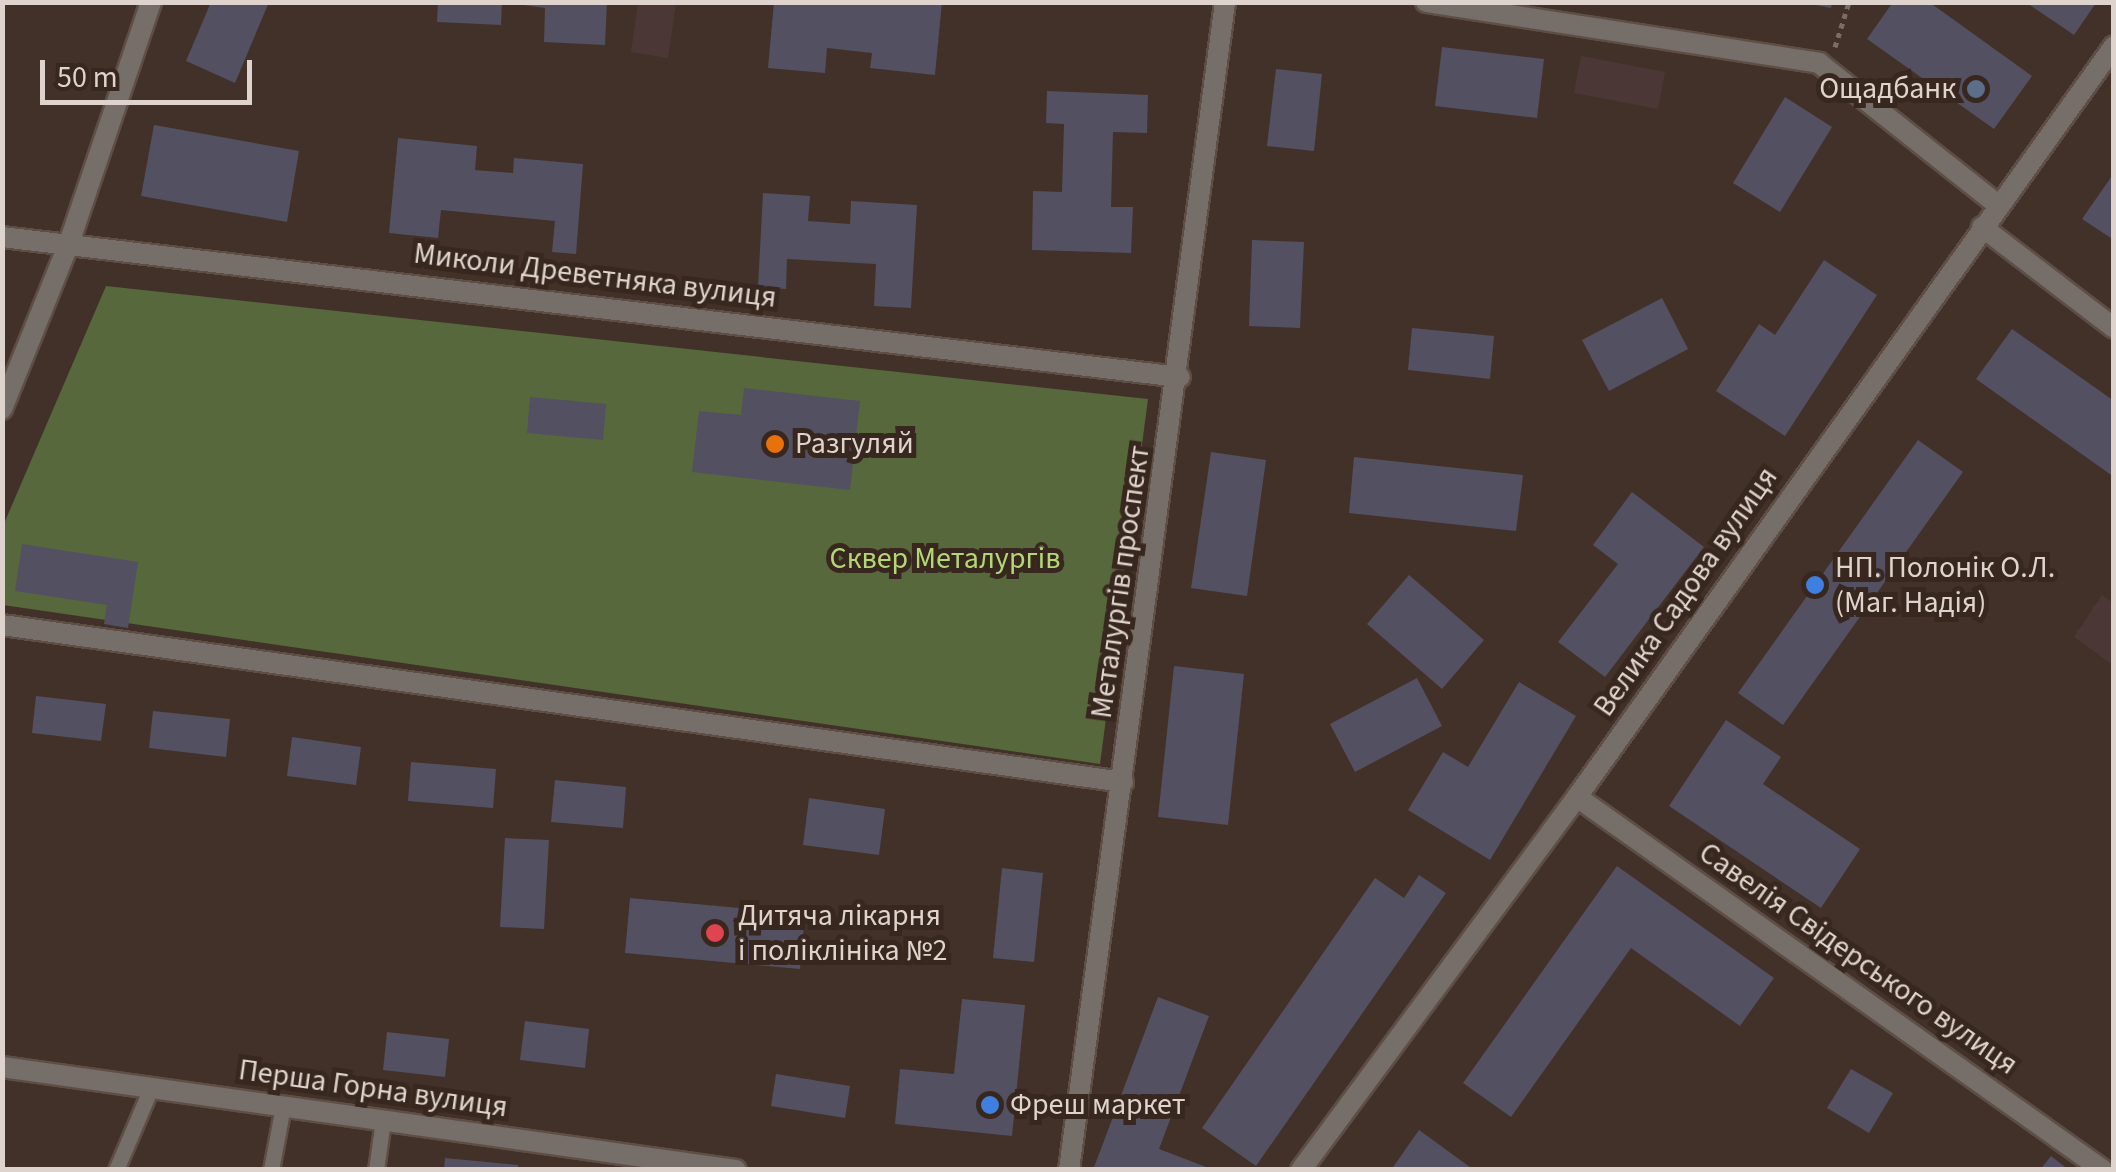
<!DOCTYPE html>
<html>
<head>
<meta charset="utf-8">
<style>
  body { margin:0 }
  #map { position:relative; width:2116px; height:1172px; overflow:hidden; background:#423128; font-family:"Source Sans 3",sans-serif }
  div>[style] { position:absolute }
  .industrial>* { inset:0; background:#4c3737 }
  .green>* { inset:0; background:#57683d }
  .building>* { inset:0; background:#535062 }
  .path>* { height:5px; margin-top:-2.5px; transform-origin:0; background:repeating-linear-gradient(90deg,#7b6c64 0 5px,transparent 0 10px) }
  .roads { filter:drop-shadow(2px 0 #5e4e46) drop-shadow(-2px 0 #5e4e46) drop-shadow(0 2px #5e4e46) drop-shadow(0 -2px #5e4e46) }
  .service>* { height:15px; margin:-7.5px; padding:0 7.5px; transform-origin:7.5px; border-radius:7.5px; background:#766e68 }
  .minor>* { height:20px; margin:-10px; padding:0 10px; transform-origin:10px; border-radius:10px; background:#766e68 }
  .tertiary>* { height:20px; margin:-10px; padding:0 10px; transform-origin:10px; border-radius:10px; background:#766e68 }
  .dots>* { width:28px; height:28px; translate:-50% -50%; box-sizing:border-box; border:5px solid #38271e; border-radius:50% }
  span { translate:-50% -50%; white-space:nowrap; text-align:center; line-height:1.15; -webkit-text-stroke:10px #38271e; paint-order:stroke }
  .poi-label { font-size:30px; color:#ded3cd }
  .right { translate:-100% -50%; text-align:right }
  .left { translate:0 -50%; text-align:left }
  .street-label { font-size:30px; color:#ded3cd }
  .park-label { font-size:30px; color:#b2d876 }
  .frame { position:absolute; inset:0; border:5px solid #ded3cd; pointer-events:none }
  .scale { position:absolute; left:40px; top:60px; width:212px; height:45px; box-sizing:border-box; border:5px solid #ded3cd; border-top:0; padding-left:12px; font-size:30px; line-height:35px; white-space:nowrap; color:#ded3cd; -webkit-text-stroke:8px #38271e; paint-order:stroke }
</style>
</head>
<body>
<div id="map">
  <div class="industrial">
    <i style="clip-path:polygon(638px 3px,676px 3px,668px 58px,631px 52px)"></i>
    <i style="clip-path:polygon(1581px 56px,1665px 72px,1658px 109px,1574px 93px)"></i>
    <i style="clip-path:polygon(2102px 595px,2113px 603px,2113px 665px,2074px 637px)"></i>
  </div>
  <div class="green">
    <i style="clip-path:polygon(106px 286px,1148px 399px,1100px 764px,3px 605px,3px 526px)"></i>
  </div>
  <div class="building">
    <i style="clip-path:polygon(211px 2px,269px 2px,235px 83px,186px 61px)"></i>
    <i style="clip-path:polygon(438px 2px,502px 2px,501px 25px,437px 22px)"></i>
    <i style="clip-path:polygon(502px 2px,607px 2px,605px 45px,544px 42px,545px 8px)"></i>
    <i style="clip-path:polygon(774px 2px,942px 2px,935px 75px,870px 68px,872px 53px,827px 48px,825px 73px,768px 68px)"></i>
    <i style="clip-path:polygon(1802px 2px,1832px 2px,1831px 8px)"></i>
    <i style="clip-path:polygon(1893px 2px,1929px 2px,2032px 76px,1994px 129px,1867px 39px)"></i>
    <i style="clip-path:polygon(2027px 3px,2096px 3px,2074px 35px)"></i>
    <i style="clip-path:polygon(1442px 47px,1544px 59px,1537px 118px,1435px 106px)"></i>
    <i style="clip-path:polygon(1276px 69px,1322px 74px,1314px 151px,1267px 146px)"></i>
    <i style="clip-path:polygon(1047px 91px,1148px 95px,1147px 133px,1113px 132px,1111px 207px,1133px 207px,1131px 253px,1032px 250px,1033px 191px,1062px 192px,1064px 124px,1046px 123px)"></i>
    <i style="clip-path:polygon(1785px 97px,1832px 127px,1780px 212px,1733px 183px)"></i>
    <i style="clip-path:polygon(154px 125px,299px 151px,287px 222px,141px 196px)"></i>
    <i style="clip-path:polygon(398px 138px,477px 146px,475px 170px,513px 173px,514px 158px,583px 164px,576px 254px,552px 252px,555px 221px,441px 210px,438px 238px,389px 233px)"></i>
    <i style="clip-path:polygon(2114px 173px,2114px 240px,2082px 219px)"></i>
    <i style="clip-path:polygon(763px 193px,810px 196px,808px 221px,850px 224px,851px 201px,917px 205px,911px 308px,874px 306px,876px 264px,787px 259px,786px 289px,758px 287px)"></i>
    <i style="clip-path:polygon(1252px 240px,1304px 242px,1300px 328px,1249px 326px)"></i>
    <i style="clip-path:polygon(1824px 260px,1877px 295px,1785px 436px,1716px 391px,1759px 324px,1775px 335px)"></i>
    <i style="clip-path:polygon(1662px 298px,1688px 349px,1609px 391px,1582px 340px)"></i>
    <i style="clip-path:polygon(1412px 328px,1494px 336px,1490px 379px,1408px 370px)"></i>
    <i style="clip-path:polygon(2012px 329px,2114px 401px,2114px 477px,1976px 379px)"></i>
    <i style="clip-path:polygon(744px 388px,860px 401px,850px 490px,692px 472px,699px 411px,741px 415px)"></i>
    <i style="clip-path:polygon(530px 397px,606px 404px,603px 440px,527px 433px)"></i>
    <i style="clip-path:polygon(1918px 440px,1963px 472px,1783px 725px,1738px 693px)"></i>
    <i style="clip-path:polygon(1211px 452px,1266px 460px,1247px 596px,1191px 588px)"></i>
    <i style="clip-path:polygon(1354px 457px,1523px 475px,1516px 531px,1349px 513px)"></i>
    <i style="clip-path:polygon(1632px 492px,1704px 547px,1605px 677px,1558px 642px,1618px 564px,1593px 545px)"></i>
    <i style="clip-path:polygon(22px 544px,138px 562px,128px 628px,104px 624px,107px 605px,15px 591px)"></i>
    <i style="clip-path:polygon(1409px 575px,1484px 640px,1442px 689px,1367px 624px)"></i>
    <i style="clip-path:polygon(1174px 666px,1244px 674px,1228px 825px,1158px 817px)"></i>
    <i style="clip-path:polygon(1417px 678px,1442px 726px,1355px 772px,1330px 724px)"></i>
    <i style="clip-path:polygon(1519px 682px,1576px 716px,1490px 860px,1408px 810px,1443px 752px,1468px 767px)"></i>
    <i style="clip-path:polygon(36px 696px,106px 704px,101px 741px,32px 733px)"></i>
    <i style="clip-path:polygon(153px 711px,230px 719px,226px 757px,149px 748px)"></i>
    <i style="clip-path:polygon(1726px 720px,1781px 757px,1763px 784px,1860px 849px,1821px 908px,1669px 806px)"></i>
    <i style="clip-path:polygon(292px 737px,361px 747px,356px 785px,287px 776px)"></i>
    <i style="clip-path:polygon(411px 762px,496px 769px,493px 808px,408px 801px)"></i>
    <i style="clip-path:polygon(555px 780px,626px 787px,623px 828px,551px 822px)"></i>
    <i style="clip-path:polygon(809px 798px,885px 809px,879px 855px,803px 845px)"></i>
    <i style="clip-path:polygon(505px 838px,549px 840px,544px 929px,500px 927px)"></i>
    <i style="clip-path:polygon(1617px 866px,1774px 978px,1740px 1026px,1631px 948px,1511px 1117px,1463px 1083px)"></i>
    <i style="clip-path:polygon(1002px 868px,1043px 873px,1034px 962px,993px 958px)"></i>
    <i style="clip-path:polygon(1419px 875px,1446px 893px,1256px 1166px,1202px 1128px,1375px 878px,1404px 898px)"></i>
    <i style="clip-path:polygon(630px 898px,805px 914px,800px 969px,625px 953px)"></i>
    <i style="clip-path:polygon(1158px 997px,1209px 1016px,1159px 1149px,1214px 1170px,1093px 1170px)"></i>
    <i style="clip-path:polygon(962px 999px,1025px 1005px,1012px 1136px,895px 1124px,900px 1069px,954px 1074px)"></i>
    <i style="clip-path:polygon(525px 1021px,589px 1029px,585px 1068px,520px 1060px)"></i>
    <i style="clip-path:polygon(387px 1032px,449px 1039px,445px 1077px,383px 1070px)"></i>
    <i style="clip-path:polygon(1851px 1069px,1893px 1093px,1869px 1133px,1827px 1108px)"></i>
    <i style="clip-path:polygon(776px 1074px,850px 1086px,845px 1118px,771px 1106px)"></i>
    <i style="clip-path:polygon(1419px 1130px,1474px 1170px,1391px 1170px)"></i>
    <i style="clip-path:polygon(2051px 1156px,2069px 1170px,2040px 1170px)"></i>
    <i style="clip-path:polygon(445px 1158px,518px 1165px,518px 1170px,444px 1170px)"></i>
  </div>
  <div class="path">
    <i style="left:1835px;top:47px;width:47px;rotate:-72.7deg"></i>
  </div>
  <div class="roads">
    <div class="service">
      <i style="left:116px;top:1170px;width:89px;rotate:-66.9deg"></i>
      <i style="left:271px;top:1170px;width:65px;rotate:-79.4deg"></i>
      <i style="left:376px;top:1170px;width:50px;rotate:-82deg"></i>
    </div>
    <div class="minor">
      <i style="left:1426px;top:2px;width:398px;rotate:8.8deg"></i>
      <i style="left:1819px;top:63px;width:228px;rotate:38.4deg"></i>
      <i style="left:1982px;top:227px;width:166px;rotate:37.4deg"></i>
      <i style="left:2px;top:237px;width:1186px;rotate:6.78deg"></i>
      <i style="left:2px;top:625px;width:1132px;rotate:7.97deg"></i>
      <i style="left:1577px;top:797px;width:645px;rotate:35.34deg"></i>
      <i style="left:2px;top:1067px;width:741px;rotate:7.99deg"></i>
      <i style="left:1069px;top:1170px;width:1178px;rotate:-82.39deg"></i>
    </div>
    <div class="tertiary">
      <i style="left:2px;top:409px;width:179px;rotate:-68deg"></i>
      <i style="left:69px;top:243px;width:255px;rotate:-71.2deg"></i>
      <i style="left:1301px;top:1170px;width:464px;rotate:-53.5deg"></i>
      <i style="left:1577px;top:797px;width:923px;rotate:-54.43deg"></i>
    </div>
  </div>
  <div class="dots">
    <i style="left:1976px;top:89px;background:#5c6f8a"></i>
    <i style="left:775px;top:444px;background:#e8710a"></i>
    <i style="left:1815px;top:585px;background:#3f7fe0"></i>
    <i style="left:715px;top:933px;background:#e0444e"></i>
    <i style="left:990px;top:1105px;background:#3f7fe0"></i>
  </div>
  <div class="poi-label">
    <span class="right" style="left:1956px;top:89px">Ощадбанк</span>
    <span class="left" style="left:795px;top:444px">Разгуляй</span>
    <span class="left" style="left:1835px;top:585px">НП. Полонік О.Л.<br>(Маг. Надія)</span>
    <span class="left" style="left:738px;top:933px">Дитяча лікарня<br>і поліклініка №2</span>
    <span class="left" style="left:1010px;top:1105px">Фреш маркет</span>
  </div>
  <div class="street-label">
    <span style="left:595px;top:276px;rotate:7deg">Миколи Древетняка вулиця</span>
    <span style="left:1121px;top:582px;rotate:-82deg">Металургів проспект</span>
    <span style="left:1686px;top:592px;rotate:-55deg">Велика Садова вулиця</span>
    <span style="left:1858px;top:959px;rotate:35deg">Савелія Свідерського вулиця</span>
    <span style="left:373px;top:1089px;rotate:8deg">Перша Горна вулиця</span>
  </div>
  <div class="park-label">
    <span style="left:945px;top:559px">Сквер Металургів</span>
  </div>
  <div class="frame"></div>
  <div class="scale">50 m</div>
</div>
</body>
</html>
